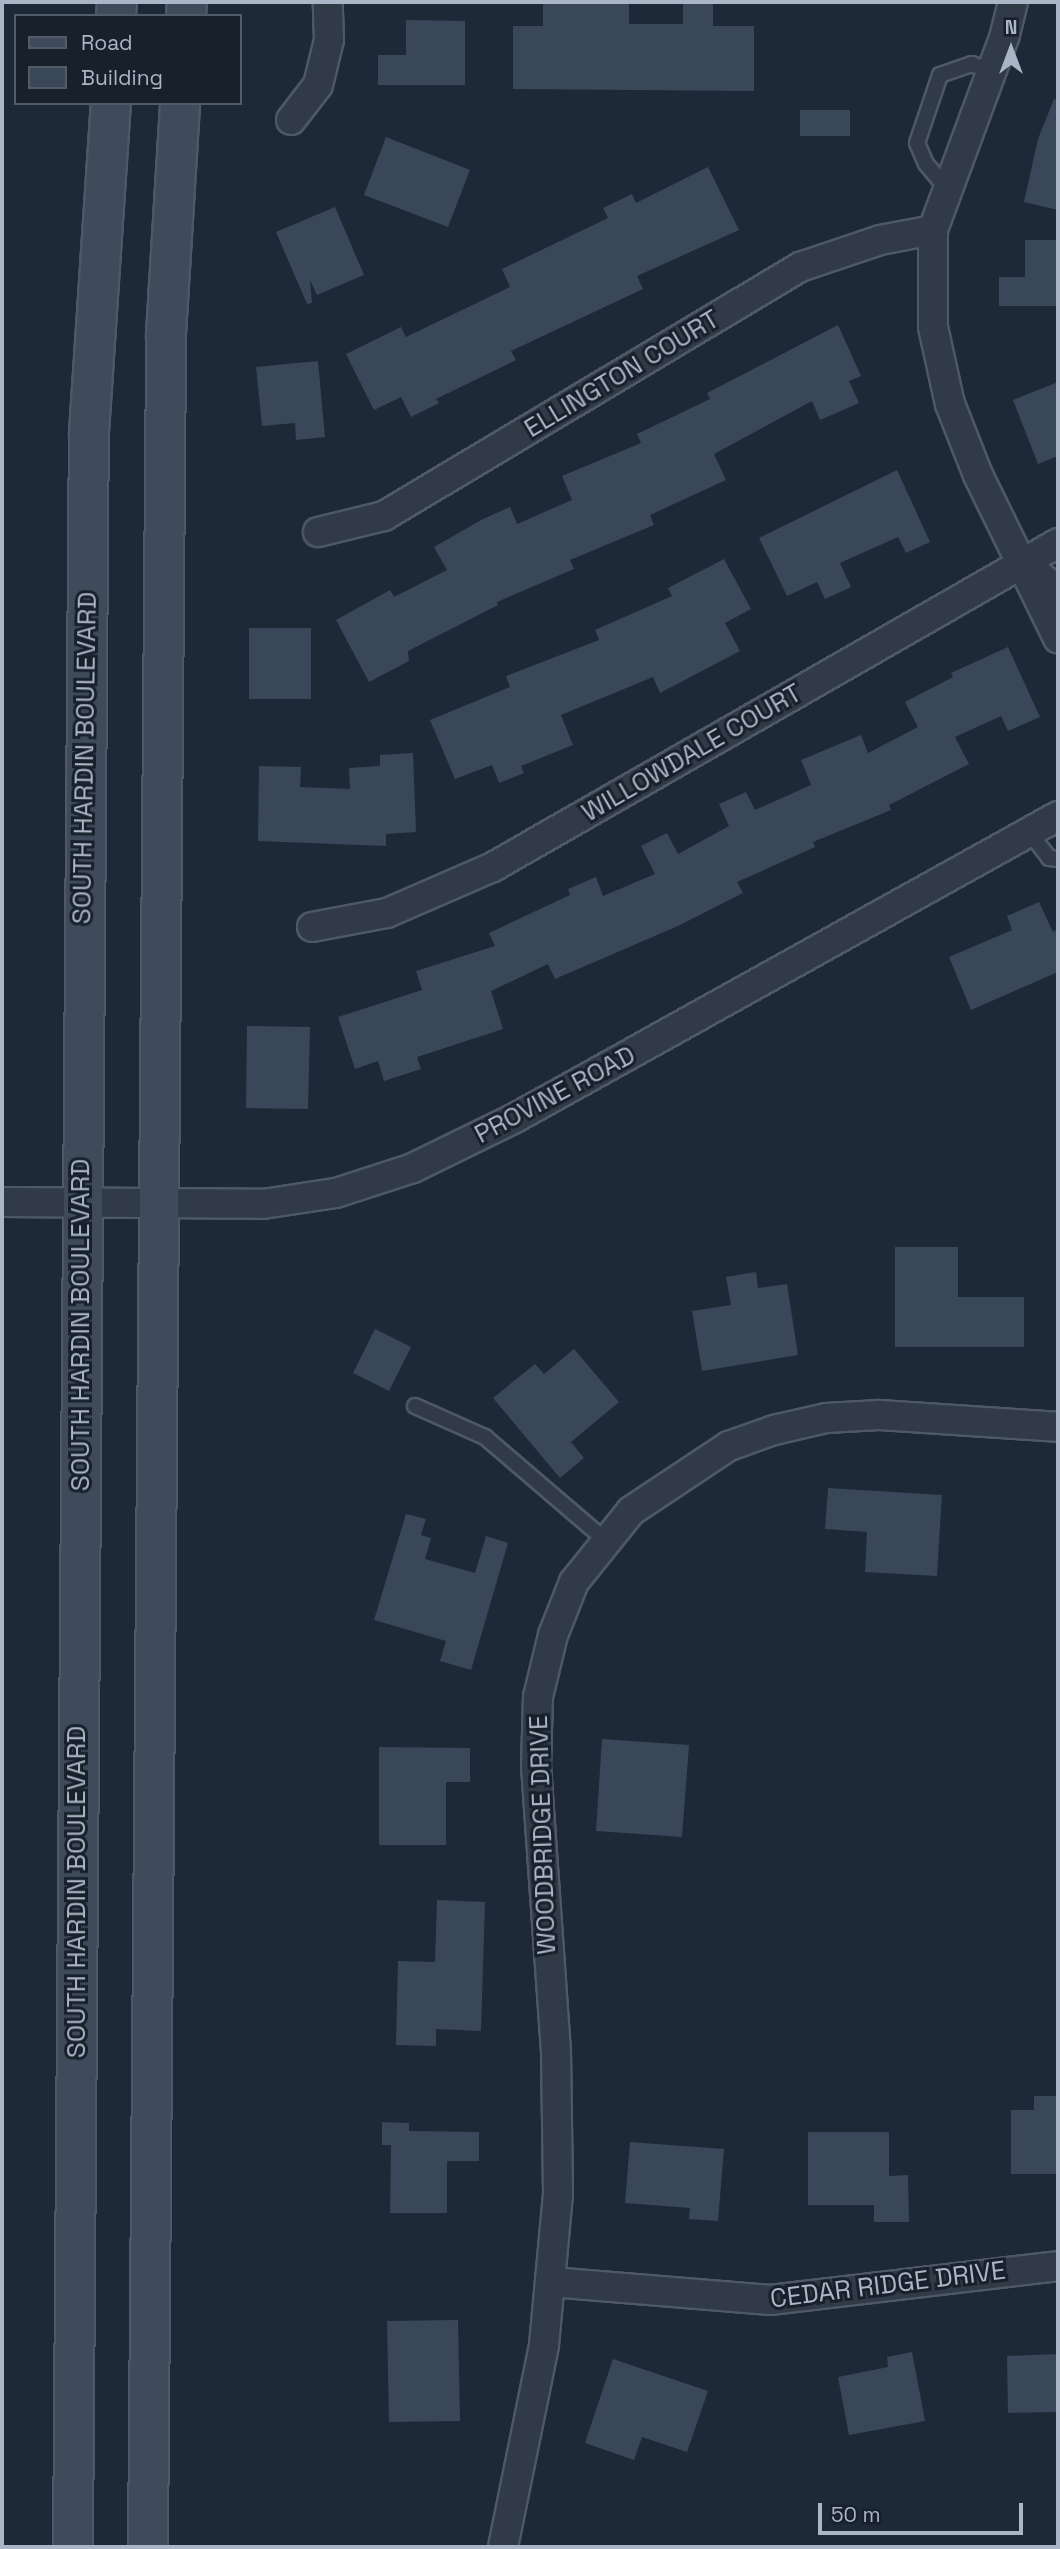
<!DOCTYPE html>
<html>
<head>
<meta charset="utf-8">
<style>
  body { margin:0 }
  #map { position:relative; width:1060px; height:2549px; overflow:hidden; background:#1d2937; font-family:"Space Grotesk",sans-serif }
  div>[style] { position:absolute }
  .building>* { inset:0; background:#394758 }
  .roads { filter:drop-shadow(2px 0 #4e5866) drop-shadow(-2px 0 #4e5866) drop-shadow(0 2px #4e5866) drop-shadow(0 -2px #4e5866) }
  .service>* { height:14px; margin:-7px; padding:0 7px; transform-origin:7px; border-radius:7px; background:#313b47 }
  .minor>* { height:28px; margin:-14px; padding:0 14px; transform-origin:14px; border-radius:14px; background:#313b47 }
  .secondary>* { height:38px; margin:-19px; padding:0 19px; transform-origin:19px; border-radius:19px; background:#3f4a5b }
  span { translate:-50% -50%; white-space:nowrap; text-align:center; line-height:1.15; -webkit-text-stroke:6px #17202b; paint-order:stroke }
  .street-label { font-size:26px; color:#aab5c5 }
  .frame { position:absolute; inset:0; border:4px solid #aab5c5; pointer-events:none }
  .legend { position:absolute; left:14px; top:14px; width:228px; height:91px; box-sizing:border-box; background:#17202b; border:2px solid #525c69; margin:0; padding:9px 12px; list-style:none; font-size:21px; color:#aab5c5 }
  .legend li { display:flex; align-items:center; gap:14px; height:35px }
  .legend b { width:35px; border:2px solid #525c69 }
  .north { position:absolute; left:976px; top:14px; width:70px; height:70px; -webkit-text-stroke:5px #17202b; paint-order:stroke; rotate:0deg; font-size:19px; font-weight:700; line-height:28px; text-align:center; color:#aab5c5 }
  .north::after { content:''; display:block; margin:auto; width:24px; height:32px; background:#aab5c5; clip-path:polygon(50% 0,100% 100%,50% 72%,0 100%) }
  .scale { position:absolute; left:818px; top:2503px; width:205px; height:32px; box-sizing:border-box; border:4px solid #aab5c5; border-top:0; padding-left:9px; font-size:21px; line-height:24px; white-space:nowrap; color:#aab5c5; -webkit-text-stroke:5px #17202b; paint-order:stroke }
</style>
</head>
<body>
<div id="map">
  <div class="building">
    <i style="clip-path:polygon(543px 2px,629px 3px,629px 24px,683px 24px,683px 2px,713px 2px,713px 26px,754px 26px,754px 91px,513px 89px,513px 26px,543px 26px)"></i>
    <i style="clip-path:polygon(406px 20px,465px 21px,465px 85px,378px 85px,378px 55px,406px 55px)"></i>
    <i style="clip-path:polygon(1054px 99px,1058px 100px,1058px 210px,1024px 202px,1038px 139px)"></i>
    <i style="clip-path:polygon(800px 110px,850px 110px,850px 136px,800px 136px)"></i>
    <i style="clip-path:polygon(386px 137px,470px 170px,448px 227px,364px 195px)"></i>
    <i style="clip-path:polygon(708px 167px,739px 230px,637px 276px,643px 289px,511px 351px,516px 360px,436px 399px,439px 403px,411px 417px,401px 397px,374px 410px,346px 354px,401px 327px,406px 337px,510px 287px,502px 269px,608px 218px,603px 208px,632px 194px,636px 203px)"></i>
    <i style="clip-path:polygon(335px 207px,364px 275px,317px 295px,310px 280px,312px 303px,307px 304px,276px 232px)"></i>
    <i style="clip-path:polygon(1025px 240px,1058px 240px,1058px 306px,999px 306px,999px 277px,1025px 277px)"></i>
    <i style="clip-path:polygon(838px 325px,861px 376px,849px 381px,859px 403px,820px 420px,812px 401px,714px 454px,726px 480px,650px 515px,654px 525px,570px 560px,574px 569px,497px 602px,498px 605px,408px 651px,409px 661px,369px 682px,336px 620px,390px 590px,394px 597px,447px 570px,434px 547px,483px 519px,510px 507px,517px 524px,572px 500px,562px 476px,641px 443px,637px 434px,710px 399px,707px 393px)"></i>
    <i style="clip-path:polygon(318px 361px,325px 437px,296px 440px,295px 423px,262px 426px,256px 367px)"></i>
    <i style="clip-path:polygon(1058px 382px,1058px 456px,1038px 464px,1013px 400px)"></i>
    <i style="clip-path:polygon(897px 470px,930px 542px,906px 553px,898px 537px,840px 563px,851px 587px,825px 599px,817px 582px,787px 596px,759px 538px)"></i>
    <i style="clip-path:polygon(724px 559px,751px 609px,725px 623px,740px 651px,660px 693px,653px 677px,561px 715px,573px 745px,521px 766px,524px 773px,499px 783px,492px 765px,455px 779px,430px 720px,510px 687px,506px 676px,599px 640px,595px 630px,672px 596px,668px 588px)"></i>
    <i style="clip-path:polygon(249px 628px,311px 628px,311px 699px,249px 699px)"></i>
    <i style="clip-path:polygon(1008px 647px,1040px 717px,1008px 731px,1001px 716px,955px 737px,969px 764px,889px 805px,891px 810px,813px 842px,815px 847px,737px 882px,743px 893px,678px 926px,555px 979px,548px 964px,491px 991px,503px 1029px,417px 1057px,421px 1069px,384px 1081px,378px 1061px,355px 1069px,338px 1017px,422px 990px,416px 971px,495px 946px,489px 933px,570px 895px,568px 889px,596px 877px,603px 896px,655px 874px,641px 846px,667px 833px,678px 854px,729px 826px,719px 804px,746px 792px,755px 810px,811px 785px,801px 760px,861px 735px,868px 753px,918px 727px,905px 702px,953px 677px,951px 673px)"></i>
    <i style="clip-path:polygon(413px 753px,416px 832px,386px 834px,386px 846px,258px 841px,259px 766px,301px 767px,300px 787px,350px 789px,349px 768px,380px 766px,380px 755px)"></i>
    <i style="clip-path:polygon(1039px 902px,1053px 932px,1058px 929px,1058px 972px,971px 1010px,949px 957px,1012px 930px,1007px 916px)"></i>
    <i style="clip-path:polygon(247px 1026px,310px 1027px,308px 1109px,246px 1108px)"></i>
    <i style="clip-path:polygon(895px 1247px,958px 1247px,958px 1297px,1024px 1297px,1024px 1347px,895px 1347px)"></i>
    <i style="clip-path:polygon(756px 1272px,758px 1288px,787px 1284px,798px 1355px,702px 1371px,692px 1311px,731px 1305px,726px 1277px)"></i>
    <i style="clip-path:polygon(375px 1329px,411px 1347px,389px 1391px,353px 1373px)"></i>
    <i style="clip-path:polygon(574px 1349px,619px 1402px,571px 1442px,584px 1458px,560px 1478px,493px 1398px,535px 1364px,544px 1374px)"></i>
    <i style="clip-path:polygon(828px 1488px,942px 1495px,937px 1576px,865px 1572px,867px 1532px,825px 1529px)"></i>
    <i style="clip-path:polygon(406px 1514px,426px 1519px,421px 1535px,431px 1538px,425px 1559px,475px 1573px,486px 1536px,508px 1543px,471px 1670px,440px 1661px,446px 1641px,374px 1620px)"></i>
    <i style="clip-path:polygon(602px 1739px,689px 1745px,682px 1837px,596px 1831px)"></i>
    <i style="clip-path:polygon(379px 1747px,470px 1748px,470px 1782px,446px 1782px,446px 1845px,379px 1845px)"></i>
    <i style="clip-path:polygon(437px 1900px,485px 1902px,481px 2031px,436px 2029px,436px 2046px,396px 2045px,398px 1961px,435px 1962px)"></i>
    <i style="clip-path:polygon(1034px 2096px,1058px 2096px,1058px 2174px,1011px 2174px,1011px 2110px,1034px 2110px)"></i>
    <i style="clip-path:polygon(382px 2122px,409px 2123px,409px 2131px,479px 2132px,479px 2161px,447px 2161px,447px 2213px,390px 2213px,391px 2145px,382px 2145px)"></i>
    <i style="clip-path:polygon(808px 2132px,889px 2132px,889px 2176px,908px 2175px,909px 2222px,874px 2222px,874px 2205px,808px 2205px)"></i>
    <i style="clip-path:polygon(630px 2142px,724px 2149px,718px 2221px,689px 2219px,690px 2208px,625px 2203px)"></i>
    <i style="clip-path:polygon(458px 2320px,460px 2421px,389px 2422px,387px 2321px)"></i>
    <i style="clip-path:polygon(912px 2352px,925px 2421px,849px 2435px,838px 2377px,888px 2367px,887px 2357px)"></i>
    <i style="clip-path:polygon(1058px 2354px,1058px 2412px,1008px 2413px,1007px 2356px)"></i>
    <i style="clip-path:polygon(613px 2359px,708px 2391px,687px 2452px,642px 2437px,634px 2460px,585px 2443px)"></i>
  </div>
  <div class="roads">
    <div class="service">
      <i style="left:948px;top:190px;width:34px;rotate:-130deg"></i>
      <i style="left:926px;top:164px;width:23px;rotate:-113deg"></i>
      <i style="left:917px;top:143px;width:72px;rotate:-71.3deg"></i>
      <i style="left:940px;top:75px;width:34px;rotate:-19deg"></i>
      <i style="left:972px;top:64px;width:22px;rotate:22deg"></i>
      <i style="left:1029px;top:832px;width:33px;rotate:52deg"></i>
      <i style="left:1049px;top:858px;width:9px;rotate:6deg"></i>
      <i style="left:415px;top:1406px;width:77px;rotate:23.9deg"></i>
      <i style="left:485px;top:1437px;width:157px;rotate:40.6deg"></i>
    </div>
    <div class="minor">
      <i style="left:1013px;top:2px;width:34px;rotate:104deg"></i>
      <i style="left:1005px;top:35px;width:208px;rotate:110.3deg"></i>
      <i style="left:933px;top:230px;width:97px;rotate:90deg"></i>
      <i style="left:933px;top:327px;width:79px;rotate:77.6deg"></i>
      <i style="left:950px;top:404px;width:76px;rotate:68.5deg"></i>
      <i style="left:978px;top:475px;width:182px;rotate:63.9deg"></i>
      <i style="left:291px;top:120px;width:44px;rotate:-52.4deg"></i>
      <i style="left:318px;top:85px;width:46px;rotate:-76.3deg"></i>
      <i style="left:329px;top:40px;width:38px;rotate:-92deg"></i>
      <i style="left:318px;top:532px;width:68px;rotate:-13.6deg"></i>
      <i style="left:384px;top:516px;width:485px;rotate:-30.9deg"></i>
      <i style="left:800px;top:267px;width:84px;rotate:-18.6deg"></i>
      <i style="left:880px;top:240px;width:54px;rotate:-10.7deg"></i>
      <i style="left:1024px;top:562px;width:45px;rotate:41.4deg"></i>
      <i style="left:312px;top:927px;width:76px;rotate:-10.6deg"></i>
      <i style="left:387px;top:913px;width:116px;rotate:-23.5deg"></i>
      <i style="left:493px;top:867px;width:651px;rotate:-29.83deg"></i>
      <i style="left:2px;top:1202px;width:261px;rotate:0.4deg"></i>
      <i style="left:263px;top:1204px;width:74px;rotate:-8.6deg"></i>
      <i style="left:336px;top:1193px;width:81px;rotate:-18deg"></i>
      <i style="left:413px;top:1168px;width:114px;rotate:-26.1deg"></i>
      <i style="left:515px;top:1118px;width:621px;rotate:-29.08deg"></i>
      <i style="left:551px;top:2282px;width:220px;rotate:4.7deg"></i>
      <i style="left:770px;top:2300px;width:290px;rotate:-6.7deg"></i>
      <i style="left:503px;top:2547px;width:206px;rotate:-78.5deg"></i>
      <i style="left:544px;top:2345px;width:152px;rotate:-84.7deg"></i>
      <i style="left:558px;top:2194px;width:142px;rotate:-90.8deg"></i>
      <i style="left:556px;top:2052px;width:286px;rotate:-94deg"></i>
      <i style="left:536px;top:1767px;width:70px;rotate:-88.4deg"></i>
      <i style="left:538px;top:1697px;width:64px;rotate:-76.4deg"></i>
      <i style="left:553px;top:1635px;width:57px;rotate:-68.4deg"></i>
      <i style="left:574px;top:1582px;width:91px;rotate:-51.2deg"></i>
      <i style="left:631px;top:1511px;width:118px;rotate:-33.6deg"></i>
      <i style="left:729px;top:1446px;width:48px;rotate:-19.6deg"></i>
      <i style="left:774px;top:1430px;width:53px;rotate:-13deg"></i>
      <i style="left:826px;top:1418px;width:53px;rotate:-3.2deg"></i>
      <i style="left:879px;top:1415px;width:179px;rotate:3.8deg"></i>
    </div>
    <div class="secondary">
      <i style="left:116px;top:16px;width:14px;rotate:-86deg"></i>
      <i style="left:186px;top:16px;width:14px;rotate:-86deg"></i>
      <i style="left:73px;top:2547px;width:2115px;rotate:-89.57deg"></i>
      <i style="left:89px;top:432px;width:330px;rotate:-86.2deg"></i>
      <i style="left:148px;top:2547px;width:2213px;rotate:-89.53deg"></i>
      <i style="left:166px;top:334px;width:231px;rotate:-86.5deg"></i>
    </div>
  </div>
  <div class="street-label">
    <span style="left:622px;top:374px;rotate:-31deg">ELLINGTON COURT</span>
    <span style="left:692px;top:753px;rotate:-30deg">WILLOWDALE COURT</span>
    <span style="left:85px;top:758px;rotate:-89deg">SOUTH HARDIN BOULEVARD</span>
    <span style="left:555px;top:1095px;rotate:-28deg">PROVINE ROAD</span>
    <span style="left:81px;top:1325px;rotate:-90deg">SOUTH HARDIN BOULEVARD</span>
    <span style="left:543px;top:1835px;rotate:-92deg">WOODBRIDGE DRIVE</span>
    <span style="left:77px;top:1892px;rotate:-90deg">SOUTH HARDIN BOULEVARD</span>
    <span style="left:888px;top:2285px;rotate:-7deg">CEDAR RIDGE DRIVE</span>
  </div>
  <div class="frame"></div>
  <ul class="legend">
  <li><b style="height:9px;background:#3f4a5b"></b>Road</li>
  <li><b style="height:19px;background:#394758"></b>Building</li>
  </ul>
  <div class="north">N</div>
  <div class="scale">50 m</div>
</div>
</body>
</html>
